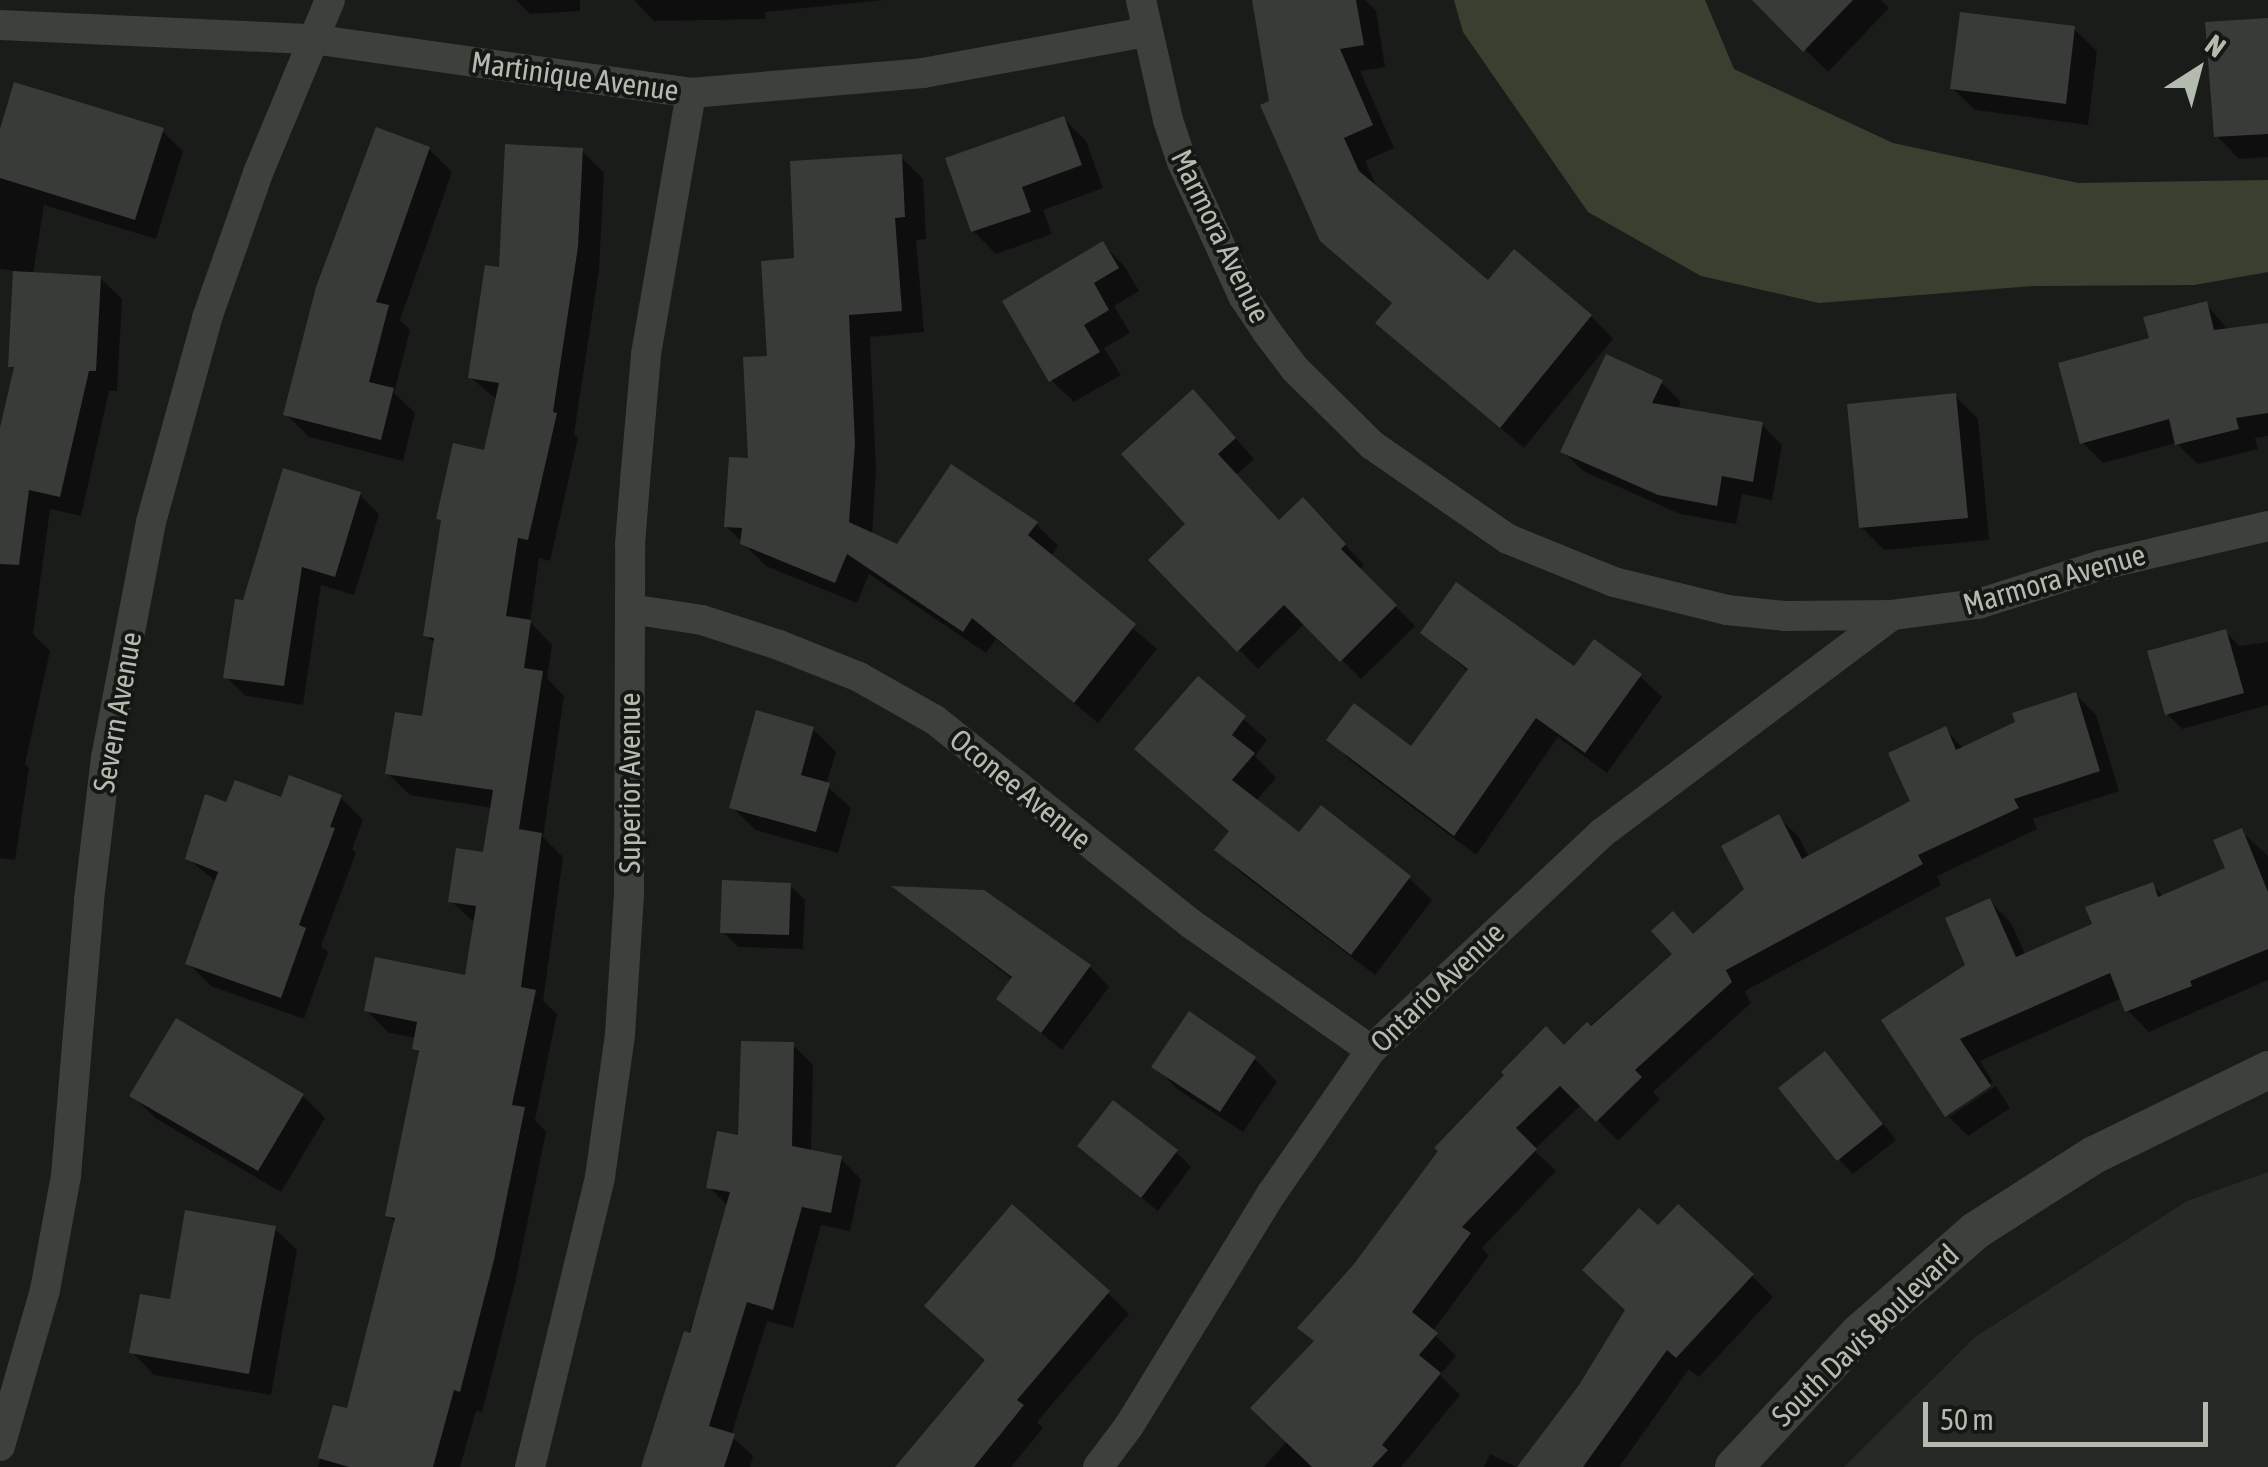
<!DOCTYPE html>
<html>
<head>
<meta charset="utf-8">
<style>
  body { margin:0 }
  #map { position:relative; width:2268px; height:1467px; overflow:hidden; background:#1a1c1a; font-family:"Asap Condensed",sans-serif }
  div>[style] { position:absolute }
  .built>* { inset:0; background:#262926 }
  .water>* { inset:0; background:#3a4030 }
  .shadow>* { inset:0; background:#0007 }
  .building>* { inset:0; background:#383b37 }
  .minor>* { height:30px; margin:-15px; padding:0 15px; transform-origin:15px; border-radius:15px; background:#3c413b }
  .tertiary>* { height:38px; margin:-19px; padding:0 19px; transform-origin:19px; border-radius:19px; background:#3c413b }
  span { translate:-50% -50%; white-space:nowrap; text-align:center; line-height:1.15; -webkit-text-stroke:8px #151715; paint-order:stroke }
  .street-label { font-size:30px; color:#b2bbad }
  .north { position:absolute; left:2148px; top:20px; width:100px; height:100px; -webkit-text-stroke:8px #151715; paint-order:stroke; rotate:36deg; font-size:28px; font-weight:700; line-height:40px; text-align:center; color:#b2bbad }
  .north::after { content:''; display:block; margin:auto; width:35px; height:45px; background:#b2bbad; clip-path:polygon(50% 0,100% 100%,50% 72%,0 100%) }
  .scale { position:absolute; left:1923px; top:1402px; width:285px; height:45px; box-sizing:border-box; border:5px solid #b2bbad; border-top:0; padding-left:12px; font-size:30px; line-height:35px; white-space:nowrap; color:#b2bbad; -webkit-text-stroke:8px #151715; paint-order:stroke }
</style>
</head>
<body>
<div id="map">
  <div class="built">
    <i style="clip-path:polygon(2268px 1172px,2268px 1467px,1844px 1467px,1975px 1337px,2187px 1201px)"></i>
  </div>
  <div class="water">
    <i style="clip-path:polygon(1454px 0,1705px 0,1734px 69px,1893px 143px,2078px 183px,2268px 180px,2268px 272px,2194px 285px,2033px 286px,1819px 303px,1701px 276px,1588px 212px,1463px 32px)"></i>
  </div>
  <div class="shadow">
    <i style="clip-path:polygon(516px 0,580px 0,580px 11px,530px 14px)"></i>
    <i style="clip-path:polygon(634px 0,884px 0,765px 12px,765px 19px,654px 21px)"></i>
    <i style="clip-path:polygon(1254px 0,1365px 0,1376px 11px,1385px 67px,1360px 71px,1394px 148px,1365px 161px,1378px 190px,1488px 283px,1591px 316px,1613px 339px,1524px 448px,1379px 323px,1394px 305px,1346px 263px,1272px 103px)"></i>
    <i style="clip-path:polygon(1755px 0,1881px 0,1889px 8px,1828px 72px)"></i>
    <i style="clip-path:polygon(2268px 20px,2268px 157px,2239px 159px,2217px 136px)"></i>
    <i style="clip-path:polygon(2074px 29px,2097px 51px,2088px 125px,1975px 110px,1952px 88px)"></i>
    <i style="clip-path:polygon(1063px 118px,1086px 141px,1103px 188px,1043px 210px,1052px 234px,996px 254px,973px 231px)"></i>
    <i style="clip-path:polygon(162px 131px,183px 151px,156px 239px,44px 205px,33px 274px,100px 278px,122px 299px,117px 391px,109px 391px,81px 516px,50px 509px,33px 634px,50px 651px,25px 764px,29px 768px,15px 860px,0 858px,0 440px,16px 371px,10px 366px,16px 271px,0 269px,0 137px)"></i>
    <i style="clip-path:polygon(429px 149px,452px 172px,400px 320px,410px 330px,394px 393px,415px 413px,403px 461px,309px 437px,286px 414px)"></i>
    <i style="clip-path:polygon(582px 151px,604px 173px,599px 270px,574px 434px,578px 438px,550px 561px,539px 558px,530px 622px,552px 645px,547px 678px,564px 696px,543px 837px,563px 857px,543px 1001px,557px 1014px,535px 1120px,546px 1132px,515px 1283px,482px 1412px,476px 1411px,460px 1467px,318px 1467px,335px 1408px,348px 1411px,396px 1223px,388px 1215px,421px 1055px,415px 1049px,417px 1038px,389px 1033px,367px 1011px,467px 978px,476px 924px,451px 901px,485px 855px,492px 808px,410px 795px,387px 773px,425px 719px,436px 645px,426px 635px,443px 523px,439px 518px,486px 453px,497px 400px,471px 378px,501px 270px)"></i>
    <i style="clip-path:polygon(901px 157px,923px 179px,926px 239px,916px 240px,924px 332px,870px 337px,876px 468px,872px 535px,898px 547px,1036px 524px,1058px 546px,1051px 557px,1157px 649px,1098px 723px,996px 639px,986px 653px,869px 574px,857px 603px,766px 566px,726px 526px,750px 461px,769px 358px,797px 260px)"></i>
    <i style="clip-path:polygon(1103px 244px,1125px 267px,1139px 291px,1114px 306px,1130px 333px,1104px 348px,1121px 375px,1074px 402px,1051px 380px)"></i>
    <i style="clip-path:polygon(2206px 304px,2229px 331px,2268px 325px,2268px 436px,2255px 438px,2258px 449px,2198px 464px,2176px 443px,2103px 463px,2082px 442px,2152px 340px)"></i>
    <i style="clip-path:polygon(1661px 382px,1681px 402px,1677px 410px,1762px 425px,1782px 445px,1772px 500px,1742px 494px,1736px 524px,1680px 514px,1583px 471px,1563px 451px)"></i>
    <i style="clip-path:polygon(1955px 396px,1978px 419px,1989px 540px,1884px 550px,1861px 527px)"></i>
    <i style="clip-path:polygon(1212px 412px,1254px 459px,1236px 475px,1280px 523px,1322px 520px,1364px 565px,1359px 570px,1415px 626px,1361px 679px,1305px 623px,1258px 669px,1152px 560px,1188px 524px)"></i>
    <i style="clip-path:polygon(360px 495px,379px 514px,354px 595px,321px 585px,303px 705px,246px 696px,226px 677px,245px 603px)"></i>
    <i style="clip-path:polygon(2225px 632px,2240px 646px,2268px 642px,2268px 705px,2182px 729px,2167px 714px)"></i>
    <i style="clip-path:polygon(1423px 633px,1574px 669px,1640px 676px,1662px 697px,1607px 773px,1558px 737px,1476px 855px,1351px 761px,1329px 740px,1411px 750px,1469px 672px)"></i>
    <i style="clip-path:polygon(1198px 679px,1267px 740px,1255px 756px,1276px 778px,1256px 801px,1300px 836px,1409px 878px,1432px 900px,1375px 975px,1240px 872px,1217px 849px,1231px 832px)"></i>
    <i style="clip-path:polygon(2075px 694px,2096px 715px,2119px 791px,2033px 819px,2037px 829px,1937px 876px,1941px 885px,1745px 991px,1751px 1003px,1653px 1092px,1660px 1099px,1618px 1141px,1582px 1104px,1534px 1150px,1556px 1171px,1482px 1248px,1489px 1255px,1432px 1332px,1456px 1356px,1440px 1375px,1460px 1395px,1401px 1467px,1264px 1467px,1287px 1441px,1316px 1343px,1301px 1328px,1564px 1048px,1747px 889px,1778px 817px,1799px 837px,1809px 858px,1913px 802px,1945px 729px,1964px 749px)"></i>
    <i style="clip-path:polygon(813px 729px,836px 752px,826px 785px,851px 808px,838px 853px,755px 830px,732px 807px)"></i>
    <i style="clip-path:polygon(340px 797px,363px 820px,352px 849px,356px 853px,321px 946px,328px 952px,304px 1019px,211px 986px,188px 963px,217px 883px,188px 858px,228px 806px)"></i>
    <i style="clip-path:polygon(2241px 831px,2268px 856px,2268px 980px,2149px 1032px,2127px 1010px,2122px 998px,1980px 1061px,1993px 1082px,1948px 1116px,1885px 1021px,1968px 966px,1990px 901px,2011px 923px,2026px 956px,2095px 925px,2152px 885px,2164px 897px,2228px 870px)"></i>
    <i style="clip-path:polygon(790px 885px,805px 900px,803px 949px,738px 947px,723px 932px)"></i>
    <i style="clip-path:polygon(897px 889px,983px 892px,1090px 967px,1109px 987px,1062px 1050px,999px 999px,1013px 980px)"></i>
    <i style="clip-path:polygon(1189px 1015px,1255px 1059px,1277px 1082px,1243px 1132px,1177px 1089px,1155px 1066px)"></i>
    <i style="clip-path:polygon(793px 1045px,813px 1065px,811px 1152px,841px 1159px,861px 1179px,850px 1231px,821px 1225px,793px 1328px,767px 1321px,731px 1436px,753px 1456px,750px 1467px,648px 1467px,728px 1206px,709px 1187px)"></i>
    <i style="clip-path:polygon(1839px 1069px,1896px 1140px,1853px 1174px,1839px 1159px)"></i>
    <i style="clip-path:polygon(1996px 1086px,2010px 1108px,1968px 1136px,1949px 1117px)"></i>
    <i style="clip-path:polygon(132px 1095px,303px 1096px,325px 1118px,281px 1192px,155px 1118px)"></i>
    <i style="clip-path:polygon(1176px 1152px,1191px 1167px,1158px 1211px,1095px 1161px)"></i>
    <i style="clip-path:polygon(274px 1228px,297px 1250px,271px 1395px,154px 1375px,132px 1352px,172px 1302px)"></i>
    <i style="clip-path:polygon(1658px 1229px,1752px 1276px,1773px 1297px,1699px 1377px,1689px 1369px,1619px 1467px,1520px 1467px,1581px 1386px,1627px 1311px)"></i>
    <i style="clip-path:polygon(1108px 1293px,1129px 1314px,1037px 1422px,1043px 1428px,1011px 1467px,899px 1467px)"></i>
    <i style="clip-path:polygon(1490px 1454px,1516px 1467px,1484px 1467px)"></i>
  </div>
  <div class="building">
    <i style="clip-path:polygon(1252px 0,1356px 0,1364px 45px,1340px 49px,1373px 125px,1344px 138px,1359px 171px,1488px 280px,1514px 249px,1592px 315px,1500px 428px,1375px 323px,1392px 303px,1320px 241px,1260px 105px,1269px 101px)"></i>
    <i style="clip-path:polygon(1752px 0,1853px 0,1803px 52px)"></i>
    <i style="clip-path:polygon(1960px 12px,2075px 26px,2066px 104px,1950px 89px)"></i>
    <i style="clip-path:polygon(2268px 18px,2268px 134px,2214px 137px,2205px 22px)"></i>
    <i style="clip-path:polygon(14px 82px,164px 128px,135px 220px,0 178px,0 129px)"></i>
    <i style="clip-path:polygon(1064px 116px,1082px 165px,1022px 187px,1031px 212px,971px 232px,945px 158px)"></i>
    <i style="clip-path:polygon(376px 127px,430px 147px,376px 302px,389px 305px,369px 382px,394px 388px,381px 440px,283px 415px,316px 287px)"></i>
    <i style="clip-path:polygon(505px 144px,583px 148px,578px 247px,553px 412px,557px 413px,528px 540px,518px 538px,506px 616px,531px 620px,524px 668px,543px 671px,519px 829px,542px 833px,521px 987px,536px 990px,512px 1105px,525px 1107px,494px 1260px,460px 1392px,454px 1390px,433px 1467px,349px 1467px,318px 1458px,333px 1405px,347px 1408px,395px 1218px,385px 1216px,419px 1051px,412px 1049px,417px 1022px,364px 1011px,375px 957px,465px 975px,476px 906px,448px 902px,456px 848px,483px 852px,493px 790px,385px 774px,395px 712px,422px 716px,434px 638px,423px 636px,441px 520px,436px 519px,453px 443px,484px 450px,499px 383px,468px 378px,485px 265px,499px 267px)"></i>
    <i style="clip-path:polygon(902px 154px,905px 217px,895px 218px,902px 311px,849px 315px,855px 444px,849px 522px,897px 544px,951px 464px,1038px 522px,1028px 535px,1136px 624px,1074px 703px,972px 618px,963px 632px,847px 554px,835px 583px,740px 544px,742px 528px,724px 527px,729px 457px,748px 458px,743px 357px,767px 356px,761px 261px,794px 258px,790px 161px)"></i>
    <i style="clip-path:polygon(1103px 241px,1119px 268px,1094px 283px,1109px 310px,1084px 325px,1100px 352px,1049px 382px,1002px 301px)"></i>
    <i style="clip-path:polygon(13px 271px,101px 276px,96px 371px,89px 371px,60px 497px,29px 490px,19px 565px,0 564px,0 428px,14px 367px,8px 367px)"></i>
    <i style="clip-path:polygon(2207px 301px,2214px 330px,2268px 323px,2268px 413px,2236px 418px,2239px 429px,2175px 445px,2169px 419px,2080px 444px,2058px 363px,2149px 338px,2143px 317px)"></i>
    <i style="clip-path:polygon(1606px 354px,1663px 380px,1652px 403px,1763px 422px,1753px 482px,1722px 476px,1717px 506px,1658px 495px,1560px 452px)"></i>
    <i style="clip-path:polygon(1193px 389px,1236px 438px,1218px 454px,1279px 520px,1303px 497px,1346px 544px,1341px 549px,1397px 605px,1340px 662px,1284px 605px,1237px 652px,1148px 560px,1185px 524px,1121px 454px)"></i>
    <i style="clip-path:polygon(1956px 393px,1968px 518px,1859px 528px,1847px 404px)"></i>
    <i style="clip-path:polygon(283px 468px,361px 492px,335px 577px,302px 567px,284px 686px,223px 678px,235px 599px,243px 600px)"></i>
    <i style="clip-path:polygon(1456px 582px,1574px 666px,1594px 639px,1642px 674px,1585px 753px,1536px 718px,1454px 836px,1326px 740px,1354px 703px,1411px 746px,1468px 669px,1420px 633px)"></i>
    <i style="clip-path:polygon(2226px 629px,2244px 693px,2165px 715px,2147px 651px)"></i>
    <i style="clip-path:polygon(1198px 676px,1246px 716px,1232px 735px,1255px 753px,1232px 780px,1299px 832px,1321px 805px,1411px 876px,1351px 955px,1214px 850px,1229px 831px,1134px 749px)"></i>
    <i style="clip-path:polygon(2076px 692px,2100px 771px,2014px 799px,2019px 808px,1918px 855px,1923px 864px,1726px 970px,1732px 982px,1635px 1070px,1642px 1077px,1596px 1122px,1560px 1086px,1516px 1128px,1537px 1149px,1462px 1227px,1471px 1233px,1412px 1312px,1438px 1333px,1419px 1355px,1441px 1373px,1382px 1445px,1388px 1450px,1372px 1467px,1312px 1467px,1250px 1408px,1314px 1341px,1297px 1328px,1354px 1264px,1438px 1151px,1434px 1148px,1504px 1075px,1501px 1072px,1546px 1026px,1564px 1045px,1587px 1022px,1591px 1026px,1672px 954px,1651px 931px,1673px 911px,1693px 934px,1744px 889px,1721px 846px,1779px 814px,1802px 859px,1910px 801px,1888px 753px,1946px 726px,1956px 750px,2015px 722px,2012px 713px)"></i>
    <i style="clip-path:polygon(756px 710px,814px 727px,801px 775px,830px 783px,816px 832px,729px 808px)"></i>
    <i style="clip-path:polygon(289px 775px,342px 795px,330px 827px,335px 828px,299px 925px,306px 928px,281px 998px,185px 964px,218px 872px,185px 859px,205px 794px,226px 802px,235px 780px,281px 797px)"></i>
    <i style="clip-path:polygon(2242px 828px,2268px 892px,2268px 949px,2190px 981px,2192px 986px,2125px 1012px,2110px 973px,1960px 1039px,1991px 1086px,1945px 1117px,1881px 1020px,1965px 965px,1945px 918px,1990px 898px,2016px 957px,2092px 924px,2085px 907px,2153px 882px,2158px 897px,2225px 868px,2213px 840px)"></i>
    <i style="clip-path:polygon(722px 880px,791px 883px,789px 935px,720px 933px)"></i>
    <i style="clip-path:polygon(891px 886px,984px 890px,1091px 965px,1041px 1033px,996px 999px,1012px 977px)"></i>
    <i style="clip-path:polygon(1189px 1011px,1256px 1057px,1220px 1112px,1151px 1067px)"></i>
    <i style="clip-path:polygon(176px 1018px,304px 1094px,258px 1171px,129px 1096px)"></i>
    <i style="clip-path:polygon(741px 1041px,794px 1042px,792px 1146px,842px 1156px,831px 1213px,802px 1207px,773px 1310px,747px 1302px,709px 1426px,735px 1434px,724px 1467px,641px 1467px,684px 1331px,690px 1333px,730px 1192px,706px 1188px,717px 1131px,738px 1135px)"></i>
    <i style="clip-path:polygon(1825px 1051px,1883px 1124px,1837px 1161px,1778px 1088px)"></i>
    <i style="clip-path:polygon(1113px 1100px,1178px 1150px,1141px 1198px,1077px 1146px)"></i>
    <i style="clip-path:polygon(1012px 1204px,1110px 1291px,1017px 1400px,1024px 1405px,974px 1467px,895px 1467px,985px 1360px,924px 1306px)"></i>
    <i style="clip-path:polygon(1678px 1204px,1754px 1274px,1676px 1358px,1667px 1350px,1583px 1467px,1517px 1467px,1579px 1385px,1625px 1310px,1582px 1270px,1639px 1208px,1658px 1225px)"></i>
    <i style="clip-path:polygon(185px 1210px,276px 1226px,249px 1374px,129px 1353px,140px 1294px,170px 1299px)"></i>
  </div>
  <div class="minor">
    <i style="left:1141px;top:0;width:123px;rotate:77.3deg"></i>
    <i style="left:1168px;top:120px;width:44px;rotate:71.6deg"></i>
    <i style="left:1182px;top:162px;width:147px;rotate:65.5deg"></i>
    <i style="left:1243px;top:296px;width:43px;rotate:56.3deg"></i>
    <i style="left:1267px;top:332px;width:46px;rotate:52.9deg"></i>
    <i style="left:1295px;top:369px;width:108px;rotate:44.6deg"></i>
    <i style="left:1372px;top:445px;width:165px;rotate:34.7deg"></i>
    <i style="left:1508px;top:539px;width:114px;rotate:22.1deg"></i>
    <i style="left:1614px;top:582px;width:116px;rotate:13.9deg"></i>
    <i style="left:1727px;top:610px;width:58px;rotate:5.9deg"></i>
    <i style="left:1785px;top:616px;width:107px;rotate:-0.5deg"></i>
    <i style="left:1892px;top:615px;width:87px;rotate:-7.3deg"></i>
    <i style="left:1978px;top:604px;width:130px;rotate:-17.5deg"></i>
    <i style="left:2102px;top:565px;width:171px;rotate:-13.2deg"></i>
    <i style="left:0;top:25px;width:312px;rotate:2.6deg"></i>
    <i style="left:312px;top:39px;width:383px;rotate:8.1deg"></i>
    <i style="left:691px;top:93px;width:233px;rotate:-4.9deg"></i>
    <i style="left:923px;top:73px;width:228px;rotate:-10.4deg"></i>
    <i style="left:630px;top:609px;width:73px;rotate:8.7deg"></i>
    <i style="left:702px;top:620px;width:81px;rotate:18deg"></i>
    <i style="left:779px;top:645px;width:86px;rotate:21.8deg"></i>
    <i style="left:859px;top:677px;width:87px;rotate:29.5deg"></i>
    <i style="left:935px;top:720px;width:326px;rotate:38.5deg"></i>
    <i style="left:1190px;top:923px;width:221px;rotate:35.1deg"></i>
    <i style="left:0;top:1446px;width:162px;rotate:-73.9deg"></i>
    <i style="left:45px;top:1290px;width:116px;rotate:-79.6deg"></i>
    <i style="left:66px;top:1176px;width:277px;rotate:-85.2deg"></i>
    <i style="left:89px;top:900px;width:143px;rotate:-83.2deg"></i>
    <i style="left:106px;top:758px;width:240px;rotate:-79.2deg"></i>
    <i style="left:151px;top:522px;width:212px;rotate:-74.6deg"></i>
    <i style="left:207px;top:318px;width:154px;rotate:-70.6deg"></i>
    <i style="left:258px;top:173px;width:187px;rotate:-67.4deg"></i>
    <i style="left:530px;top:1467px;width:298px;rotate:-76.4deg"></i>
    <i style="left:600px;top:1177px;width:144px;rotate:-82deg"></i>
    <i style="left:620px;top:1034px;width:139px;rotate:-86.3deg"></i>
    <i style="left:629px;top:895px;width:350px;rotate:-89.8deg"></i>
    <i style="left:630px;top:545px;width:64px;rotate:-85.5deg"></i>
    <i style="left:635px;top:481px;width:127px;rotate:-85deg"></i>
    <i style="left:646px;top:354px;width:265px;rotate:-80.2deg"></i>
    <i style="left:1098px;top:1467px;width:51px;rotate:-52.9deg"></i>
    <i style="left:1129px;top:1426px;width:273px;rotate:-58.5deg"></i>
    <i style="left:1272px;top:1193px;width:174px;rotate:-55.3deg"></i>
    <i style="left:1371px;top:1050px;width:317px;rotate:-43.2deg"></i>
    <i style="left:1602px;top:833px;width:363px;rotate:-36.9deg"></i>
  </div>
  <div class="tertiary">
    <i style="left:1734px;top:1467px;width:183px;rotate:-47deg"></i>
    <i style="left:1859px;top:1333px;width:154px;rotate:-41.3deg"></i>
    <i style="left:1975px;top:1231px;width:141px;rotate:-32.6deg"></i>
    <i style="left:2094px;top:1155px;width:194px;rotate:-26deg"></i>
  </div>
  <div class="street-label">
    <span style="left:575px;top:76px;rotate:8deg">Martinique Avenue</span>
    <span style="left:1221px;top:236px;rotate:64deg">Marmora Avenue</span>
    <span style="left:2054px;top:579px;rotate:-16deg">Marmora Avenue</span>
    <span style="left:117px;top:712px;rotate:-80deg">Severn Avenue</span>
    <span style="left:629px;top:783px;rotate:-90deg">Superior Avenue</span>
    <span style="left:1021px;top:789px;rotate:39deg">Oconee Avenue</span>
    <span style="left:1437px;top:987px;rotate:-44deg">Ontario Avenue</span>
    <span style="left:1865px;top:1335px;rotate:-44deg">South Davis Boulevard</span>
  </div>
  <div class="north">N</div>
  <div class="scale">50 m</div>
</div>
</body>
</html>
